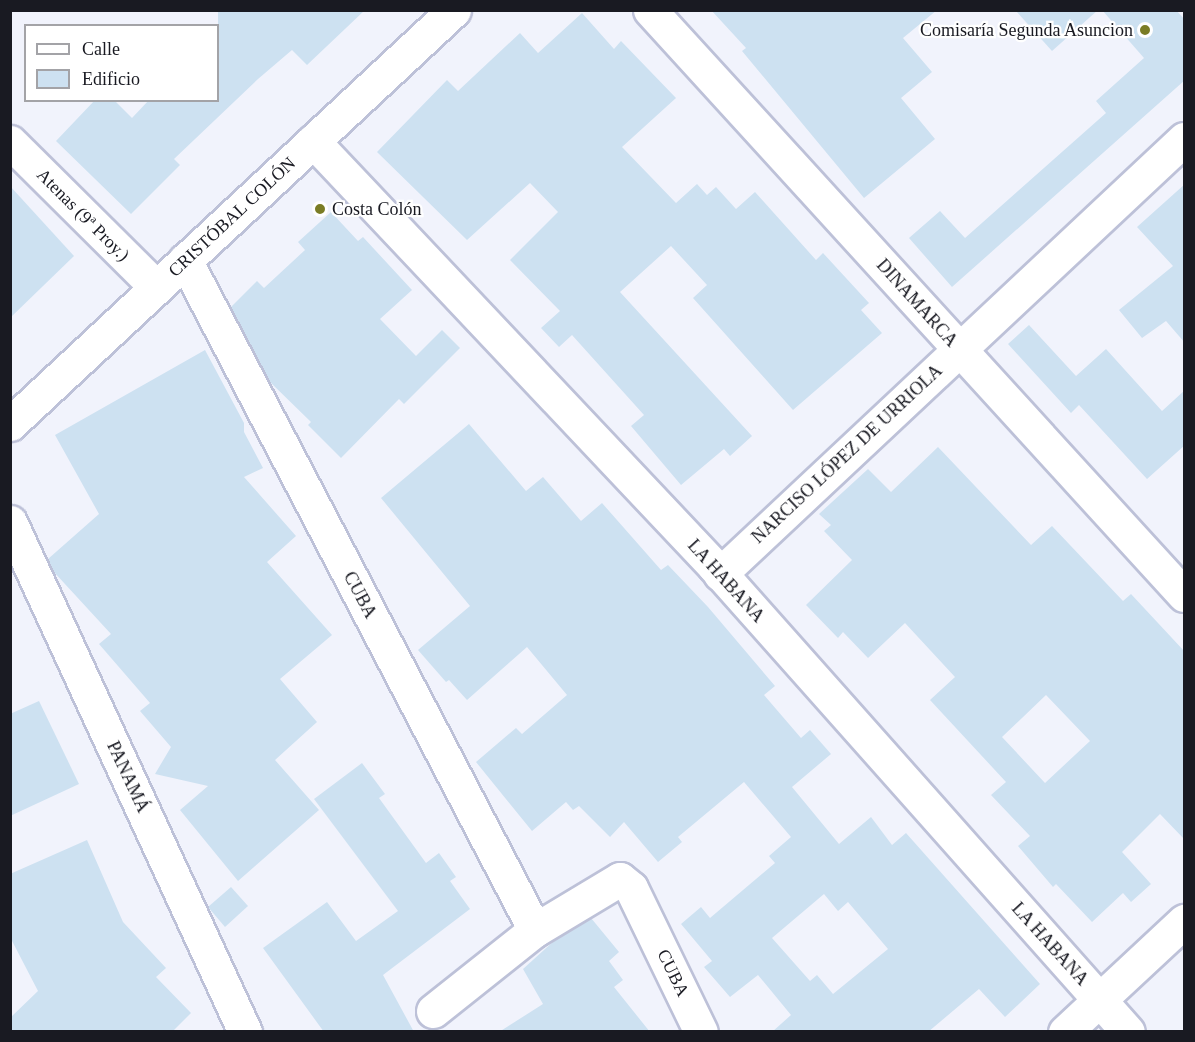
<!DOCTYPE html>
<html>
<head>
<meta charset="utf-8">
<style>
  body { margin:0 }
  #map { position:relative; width:1195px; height:1042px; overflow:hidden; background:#f1f3fc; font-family:Georgia,serif }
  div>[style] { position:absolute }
  .building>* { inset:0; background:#cde1f1 }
  .roads { filter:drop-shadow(2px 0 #bdc1d8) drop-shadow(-2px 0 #bdc1d8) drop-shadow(0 2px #bdc1d8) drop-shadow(0 -2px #bdc1d8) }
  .minor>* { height:33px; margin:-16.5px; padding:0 16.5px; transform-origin:16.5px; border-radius:16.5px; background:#fff }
  .major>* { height:33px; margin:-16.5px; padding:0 16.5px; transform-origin:16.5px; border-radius:16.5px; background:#fff }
  .dots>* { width:16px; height:16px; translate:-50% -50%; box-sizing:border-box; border:3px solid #fff; border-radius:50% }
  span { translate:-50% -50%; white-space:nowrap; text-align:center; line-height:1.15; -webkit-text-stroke:4.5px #fff; paint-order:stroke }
  .poi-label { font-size:18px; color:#191a22 }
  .right { translate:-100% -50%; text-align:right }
  .left { translate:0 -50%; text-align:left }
  .street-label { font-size:18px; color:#191a22 }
  .frame { position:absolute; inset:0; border:12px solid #191a22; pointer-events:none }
  .legend { position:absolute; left:24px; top:24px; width:195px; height:78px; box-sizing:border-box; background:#fff; border:2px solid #a3a3a7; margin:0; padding:8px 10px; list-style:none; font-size:18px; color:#191a22 }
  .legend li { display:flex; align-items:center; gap:12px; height:30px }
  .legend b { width:30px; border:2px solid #a3a3a7 }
</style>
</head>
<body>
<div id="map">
  <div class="building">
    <i style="clip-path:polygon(218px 10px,365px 10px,307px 65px,292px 50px,258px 79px,174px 159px,180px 165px,131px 214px,56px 141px,95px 100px,114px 100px,132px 118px,149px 100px,218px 100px)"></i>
    <i style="clip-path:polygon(711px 10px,937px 10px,903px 38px,932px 72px,901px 98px,935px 139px,864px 198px,742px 51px,746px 48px)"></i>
    <i style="clip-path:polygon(1015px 10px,1098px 10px,1052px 51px)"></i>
    <i style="clip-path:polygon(1102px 10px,1176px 10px,1185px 20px,1185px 80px,952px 287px,909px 238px,940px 211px,965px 238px,1106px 113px,1096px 101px,1144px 58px)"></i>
    <i style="clip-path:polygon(582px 13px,614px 49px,621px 41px,676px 98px,622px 147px,676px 203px,697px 184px,707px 195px,716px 187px,736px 209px,755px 192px,816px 260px,823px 253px,869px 303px,861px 310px,882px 333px,793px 410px,693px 298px,707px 285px,671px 246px,620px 292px,752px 436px,730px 456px,724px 449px,681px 485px,631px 426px,644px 415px,572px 335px,559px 347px,541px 328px,560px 311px,510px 260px,558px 212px,530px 183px,467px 240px,377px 152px,447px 80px,458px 91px,520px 33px,538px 53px)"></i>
    <i style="clip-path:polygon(1185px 184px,1185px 343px,1166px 321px,1142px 338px,1119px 310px,1173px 266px,1137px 227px)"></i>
    <i style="clip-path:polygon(10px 186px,74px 256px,10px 318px)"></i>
    <i style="clip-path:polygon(331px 212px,358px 241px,363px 237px,412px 290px,380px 319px,416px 356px,442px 330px,460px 348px,404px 404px,399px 399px,341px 458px,308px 425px,311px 422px,270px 382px,231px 307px,257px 281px,264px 288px,305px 250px,298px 242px)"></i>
    <i style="clip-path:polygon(1029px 325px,1076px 376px,1106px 349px,1162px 411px,1185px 390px,1185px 445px,1147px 479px,1079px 405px,1071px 413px,1008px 344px)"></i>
    <i style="clip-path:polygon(205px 350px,244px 423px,244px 432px,263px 468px,244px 477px,296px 536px,267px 562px,332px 635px,280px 679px,317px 722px,275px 760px,319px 810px,238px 881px,180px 810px,208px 786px,155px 774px,171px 747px,140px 711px,150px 703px,99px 644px,111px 634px,53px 571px,48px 559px,99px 514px,55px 435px)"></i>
    <i style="clip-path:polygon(evenodd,469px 424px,526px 491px,543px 477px,581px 521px,602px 503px,661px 570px,668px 565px,708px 607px,775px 686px,764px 695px,801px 738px,810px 730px,831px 754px,792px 787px,839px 844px,871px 817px,892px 845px,906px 833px,1040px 984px,1005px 1017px,979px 989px,928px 1032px,772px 1032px,791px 1015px,758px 975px,730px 997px,704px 967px,712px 961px,681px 924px,701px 907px,710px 918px,775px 863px,769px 856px,791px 837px,744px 782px,678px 837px,682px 842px,658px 862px,624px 822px,610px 837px,579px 806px,573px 810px,566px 802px,532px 831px,476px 762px,516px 728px,522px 734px,567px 695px,527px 647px,467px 700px,449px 680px,446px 682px,418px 650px,470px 606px,381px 498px,469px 424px,824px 894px,838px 911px,848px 902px,888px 949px,833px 994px,817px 975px,810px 981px,772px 938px,824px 894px)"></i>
    <i style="clip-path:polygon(evenodd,938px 447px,1031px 545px,1052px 526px,1123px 601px,1131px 594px,1185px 652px,1185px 840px,1160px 814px,1122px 852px,1151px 884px,1131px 902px,1123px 893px,1092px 922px,1056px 884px,1053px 887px,1018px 846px,1030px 836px,991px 795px,1006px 782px,930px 700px,955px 677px,905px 623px,868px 658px,843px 632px,838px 638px,806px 605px,852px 560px,824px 531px,831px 525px,819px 514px,868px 469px,891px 492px,938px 447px,1046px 695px,1090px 741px,1045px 783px,1002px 737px,1046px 695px)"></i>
    <i style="clip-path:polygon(39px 701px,79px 784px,10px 816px,10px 714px)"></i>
    <i style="clip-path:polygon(362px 763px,385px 794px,379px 798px,426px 863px,439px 853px,456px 877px,450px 881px,470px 909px,383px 975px,414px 1032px,324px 1032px,263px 948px,327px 902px,356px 941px,398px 911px,314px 799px)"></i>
    <i style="clip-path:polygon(87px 840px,123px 922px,166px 968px,156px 977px,191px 1013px,172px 1032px,10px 1032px,10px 1018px,38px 991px,10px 937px,10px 874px)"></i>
    <i style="clip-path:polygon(231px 887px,248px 906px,225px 927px,208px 907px)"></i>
    <i style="clip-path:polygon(591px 918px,619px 952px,609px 961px,623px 980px,614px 987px,650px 1032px,499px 1032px,543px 1004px,523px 969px,555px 940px)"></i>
  </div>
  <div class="roads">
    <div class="minor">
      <i style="left:650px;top:10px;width:792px;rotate:47.61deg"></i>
      <i style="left:313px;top:141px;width:584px;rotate:46.66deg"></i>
      <i style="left:714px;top:566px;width:623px;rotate:48.38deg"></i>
      <i style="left:10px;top:142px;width:206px;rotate:44.8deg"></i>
      <i style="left:185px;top:260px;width:756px;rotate:62.42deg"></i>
      <i style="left:10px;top:522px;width:562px;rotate:65.26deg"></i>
      <i style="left:720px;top:574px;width:636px;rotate:-43.15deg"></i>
      <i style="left:433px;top:1011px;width:130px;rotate:-38.5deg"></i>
      <i style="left:535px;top:930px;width:99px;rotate:-31deg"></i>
      <i style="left:620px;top:879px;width:14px;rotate:39deg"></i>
      <i style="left:631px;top:888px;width:160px;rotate:64.1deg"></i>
      <i style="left:1065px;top:1032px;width:163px;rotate:-43deg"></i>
    </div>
    <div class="major">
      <i style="left:10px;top:424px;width:607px;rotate:-43deg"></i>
    </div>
  </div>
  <div class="dots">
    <i style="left:1145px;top:30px;background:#7a7c25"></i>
    <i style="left:320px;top:209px;background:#7a7c25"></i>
  </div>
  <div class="poi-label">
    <span class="right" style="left:1133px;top:30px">Comisaría Segunda Asuncion</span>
    <span class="left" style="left:332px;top:209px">Costa Colón</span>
  </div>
  <div class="street-label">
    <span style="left:83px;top:215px;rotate:45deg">Atenas (9ª Proy.)</span>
    <span style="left:232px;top:217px;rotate:-43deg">CRISTÓBAL COLÓN</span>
    <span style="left:917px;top:303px;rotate:48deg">DINAMARCA</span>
    <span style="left:847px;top:454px;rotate:-43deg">NARCISO LÓPEZ DE URRIOLA</span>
    <span style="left:726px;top:581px;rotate:48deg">LA HABANA</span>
    <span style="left:360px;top:595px;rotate:62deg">CUBA</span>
    <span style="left:128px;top:777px;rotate:65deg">PANAMÁ</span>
    <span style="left:1050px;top:944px;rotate:48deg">LA HABANA</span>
    <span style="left:673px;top:973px;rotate:64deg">CUBA</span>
  </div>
  <div class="frame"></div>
  <ul class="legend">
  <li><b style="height:8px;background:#fff"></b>Calle</li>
  <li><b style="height:16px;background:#cde1f1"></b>Edificio</li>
  </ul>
</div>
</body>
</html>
